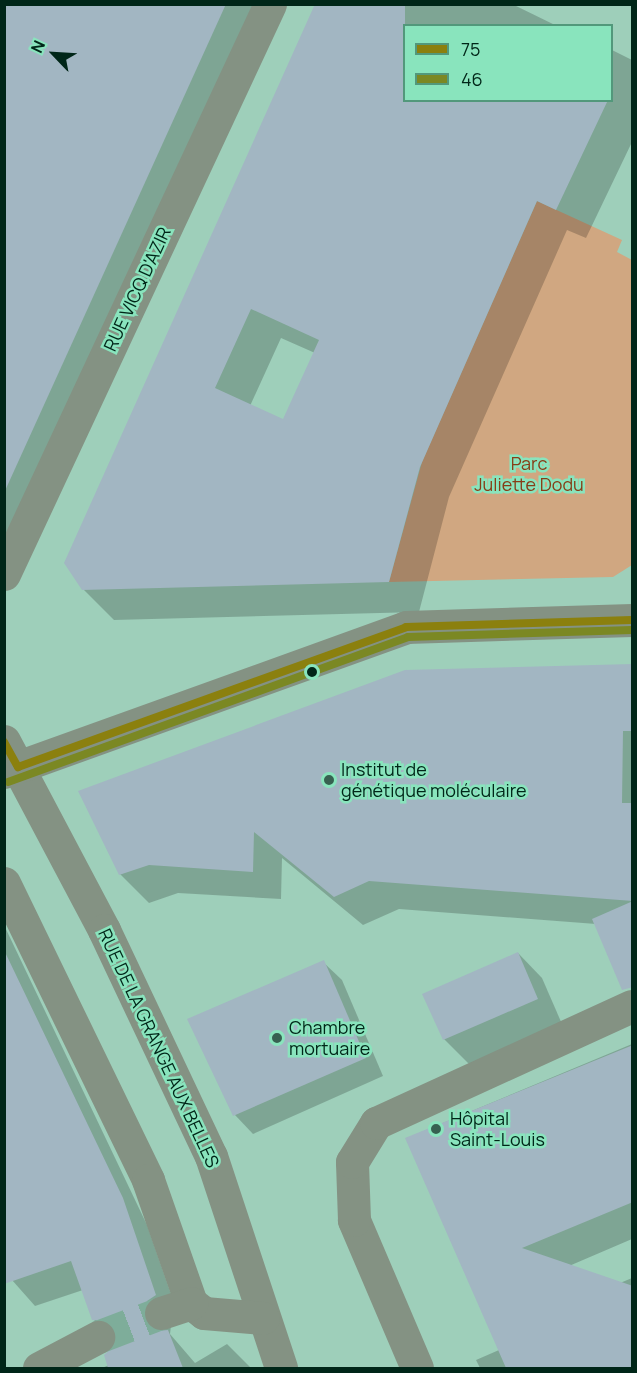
<!DOCTYPE html>
<html>
<head>
<meta charset="utf-8">
<style>
  body { margin:0 }
  #map { position:relative; width:637px; height:1373px; overflow:hidden; background:#9ecfba; font-family:Manrope,sans-serif }
  div>[style] { position:absolute }
  .green>* { inset:0; background:#d0a781 }
  .shadow>* { inset:0; background:#0003 }
  .building>* { inset:0; background:#a2b6c2 }
  .minor-tunnel>* { height:33px; margin-top:-16.5px; transform-origin:0; background:repeating-linear-gradient(90deg,#7ead9a 0 33px,transparent 0 49px) }
  .minor>* { height:33px; margin:-16.5px; padding:0 16.5px; transform-origin:16.5px; border-radius:16.5px; background:#849283 }
  .bus-1>* { height:8px; margin:-4px; padding:0 4px; transform-origin:4px; border-radius:4px; background:#8b800e }
  .bus-2>* { height:8px; margin:-4px; padding:0 4px; transform-origin:4px; border-radius:4px; background:#7b8823 }
  .dots>* { width:16px; height:16px; translate:-50% -50%; box-sizing:border-box; border:3px solid #89e4bd; border-radius:50% }
  span { translate:-50% -50%; white-space:nowrap; text-align:center; line-height:1.15; -webkit-text-stroke:5px #89e4bd; paint-order:stroke }
  .street-label { font-size:18px; color:#002618 }
  .park-label { font-size:18px; color:#873d17 }
  .poi-label { font-size:18px; color:#002618 }
  .left { translate:0 -50%; text-align:left }
  .frame { position:absolute; inset:0; border:6px solid #002618; pointer-events:none }
  .legend { position:absolute; left:403px; top:24px; width:210px; height:78px; box-sizing:border-box; background:#89e4bd; border:2px solid #52987b; margin:0; padding:8px 10px; list-style:none; font-size:18px; color:#002618 }
  .legend li { display:flex; align-items:center; gap:12px; height:30px }
  .legend b { width:30px; border:2px solid #52987b }
  .north { position:absolute; left:24px; top:24px; width:60px; height:60px; -webkit-text-stroke:4px #89e4bd; paint-order:stroke; rotate:295deg; font-size:16px; font-weight:700; line-height:24px; text-align:center; color:#002618 }
  .north::after { content:''; display:block; margin:auto; width:21px; height:27px; background:#002618; clip-path:polygon(50% 0,100% 100%,50% 72%,0 100%) }
</style>
</head>
<body>
<div id="map">
  <div class="green">
    <i style="clip-path:polygon(537px 201px,622px 240px,617px 252px,632px 260px,632px 565px,613px 577px,389px 582px,422px 462px)"></i>
  </div>
  <div class="shadow">
    <i style="clip-path:polygon(4px 4px,264px 4px,4px 574px)"></i>
    <i style="clip-path:polygon(evenodd,317px 4px,512px 4px,557px 26px,404px 26px,404px 100px,612px 100px,612px 50px,632px 60px,632px 142px,586px 238px,567px 230px,449px 497px,419px 612px,114px 620px,84px 590px,317px 4px,281px 338px,315px 353px,283px 421px,250px 406px,281px 338px)"></i>
    <i style="clip-path:polygon(632px 666px,632px 987px,596px 924px,399px 909px,363px 925px,282px 858px,281px 899px,178px 893px,149px 903px,120px 874px)"></i>
    <i style="clip-path:polygon(4px 925px,147px 1225px,180px 1320px,171px 1326px,170px 1334px,195px 1363px,227px 1344px,251px 1368px,102px 1368px,109px 1365px,116px 1342px,93px 1319px,83px 1290px,35px 1306px,4px 1271px)"></i>
    <i style="clip-path:polygon(518px 953px,542px 978px,562px 1024px,469px 1064px,444px 1039px,424px 995px)"></i>
    <i style="clip-path:polygon(323px 962px,342px 980px,383px 1076px,253px 1134px,235px 1115px,189px 1020px)"></i>
    <i style="clip-path:polygon(632px 1044px,632px 1239px,569px 1266px,620px 1283px,632px 1278px,632px 1368px,480px 1368px,476px 1360px,499px 1350px,407px 1138px)"></i>
  </div>
  <div class="building">
    <i style="clip-path:polygon(4px 4px,226px 4px,4px 493px)"></i>
    <i style="clip-path:polygon(evenodd,315px 4px,405px 4px,405px 100px,608px 100px,556px 210px,537px 201px,420px 467px,389px 582px,82px 590px,64px 563px,315px 4px,251px 309px,319px 340px,283px 419px,215px 388px,251px 309px)"></i>
    <i style="clip-path:polygon(633px 664px,633px 731px,623px 731px,622px 803px,633px 803px,633px 901px,369px 881px,334px 897px,254px 832px,253px 872px,149px 865px,119px 875px,78px 791px,405px 670px)"></i>
    <i style="clip-path:polygon(633px 901px,633px 987px,622px 990px,592px 919px)"></i>
    <i style="clip-path:polygon(4px 950px,123px 1198px,156px 1295px,147px 1301px,143px 1319px,157px 1331px,168px 1330px,183px 1368px,108px 1368px,104px 1355px,114px 1346px,115px 1329px,107px 1321px,92px 1320px,71px 1261px,4px 1284px)"></i>
    <i style="clip-path:polygon(518px 952px,538px 999px,443px 1040px,422px 994px)"></i>
    <i style="clip-path:polygon(324px 960px,366px 1058px,233px 1116px,187px 1019px)"></i>
    <i style="clip-path:polygon(633px 1045px,633px 1202px,522px 1248px,633px 1286px,633px 1368px,506px 1368px,405px 1138px)"></i>
  </div>
  <div class="minor-tunnel">
    <i style="left:98px;top:1337px;width:67px;rotate:-20.9deg"></i>
  </div>
  <div class="minor">
    <i style="left:4px;top:574px;width:629px;rotate:-64.98deg"></i>
    <i style="left:4px;top:741px;width:214px;rotate:62.1deg"></i>
    <i style="left:104px;top:930px;width:250px;rotate:64.7deg"></i>
    <i style="left:211px;top:1156px;width:223px;rotate:71.7deg"></i>
    <i style="left:4px;top:772px;width:427px;rotate:-19.8deg"></i>
    <i style="left:406px;top:627px;width:226px;rotate:-1.8deg"></i>
    <i style="left:4px;top:883px;width:330px;rotate:64.1deg"></i>
    <i style="left:148px;top:1180px;width:130px;rotate:70.7deg"></i>
    <i style="left:191px;top:1303px;width:16px;rotate:38deg"></i>
    <i style="left:204px;top:1313px;width:59px;rotate:4.8deg"></i>
    <i style="left:161px;top:1313px;width:32px;rotate:-18deg"></i>
    <i style="left:39px;top:1368px;width:67px;rotate:-27.7deg"></i>
    <i style="left:417px;top:1368px;width:161px;rotate:-113.1deg"></i>
    <i style="left:354px;top:1220px;width:58px;rotate:-92deg"></i>
    <i style="left:352px;top:1162px;width:46px;rotate:-58.4deg"></i>
    <i style="left:376px;top:1123px;width:281px;rotate:-24.6deg"></i>
  </div>
  <div class="bus-1">
    <i style="left:4px;top:742px;width:29px;rotate:61deg"></i>
    <i style="left:18px;top:767px;width:412px;rotate:-19.8deg"></i>
    <i style="left:406px;top:627px;width:226px;rotate:-1.8deg"></i>
  </div>
  <div class="bus-2">
    <i style="left:8px;top:782px;width:425px;rotate:-19.9deg"></i>
    <i style="left:408px;top:637px;width:224px;rotate:-1.8deg"></i>
  </div>
  <div class="dots">
    <i style="left:312px;top:672px;background:#002618"></i>
    <i style="left:329px;top:780px;background:#376151"></i>
    <i style="left:277px;top:1038px;background:#376151"></i>
    <i style="left:436px;top:1129px;background:#376151"></i>
  </div>
  <div class="street-label">
    <span style="left:137px;top:289px;rotate:-65deg">RUE VICQ D'AZIR</span>
    <span style="left:159px;top:1048px;rotate:65deg">RUE DE LA GRANGE AUX BELLES</span>
  </div>
  <div class="park-label">
    <span style="left:529px;top:474px">Parc<br>Juliette Dodu</span>
  </div>
  <div class="poi-label">
    <span class="left" style="left:341px;top:780px">Institut de<br>génétique moléculaire</span>
    <span class="left" style="left:289px;top:1038px">Chambre<br>mortuaire</span>
    <span class="left" style="left:450px;top:1129px">Hôpital<br>Saint-Louis</span>
  </div>
  <div class="frame"></div>
  <ul class="legend">
  <li><b style="height:8px;background:#8b800e"></b>75</li>
  <li><b style="height:8px;background:#7b8823"></b>46</li>
  </ul>
  <div class="north">N</div>
</div>
</body>
</html>
